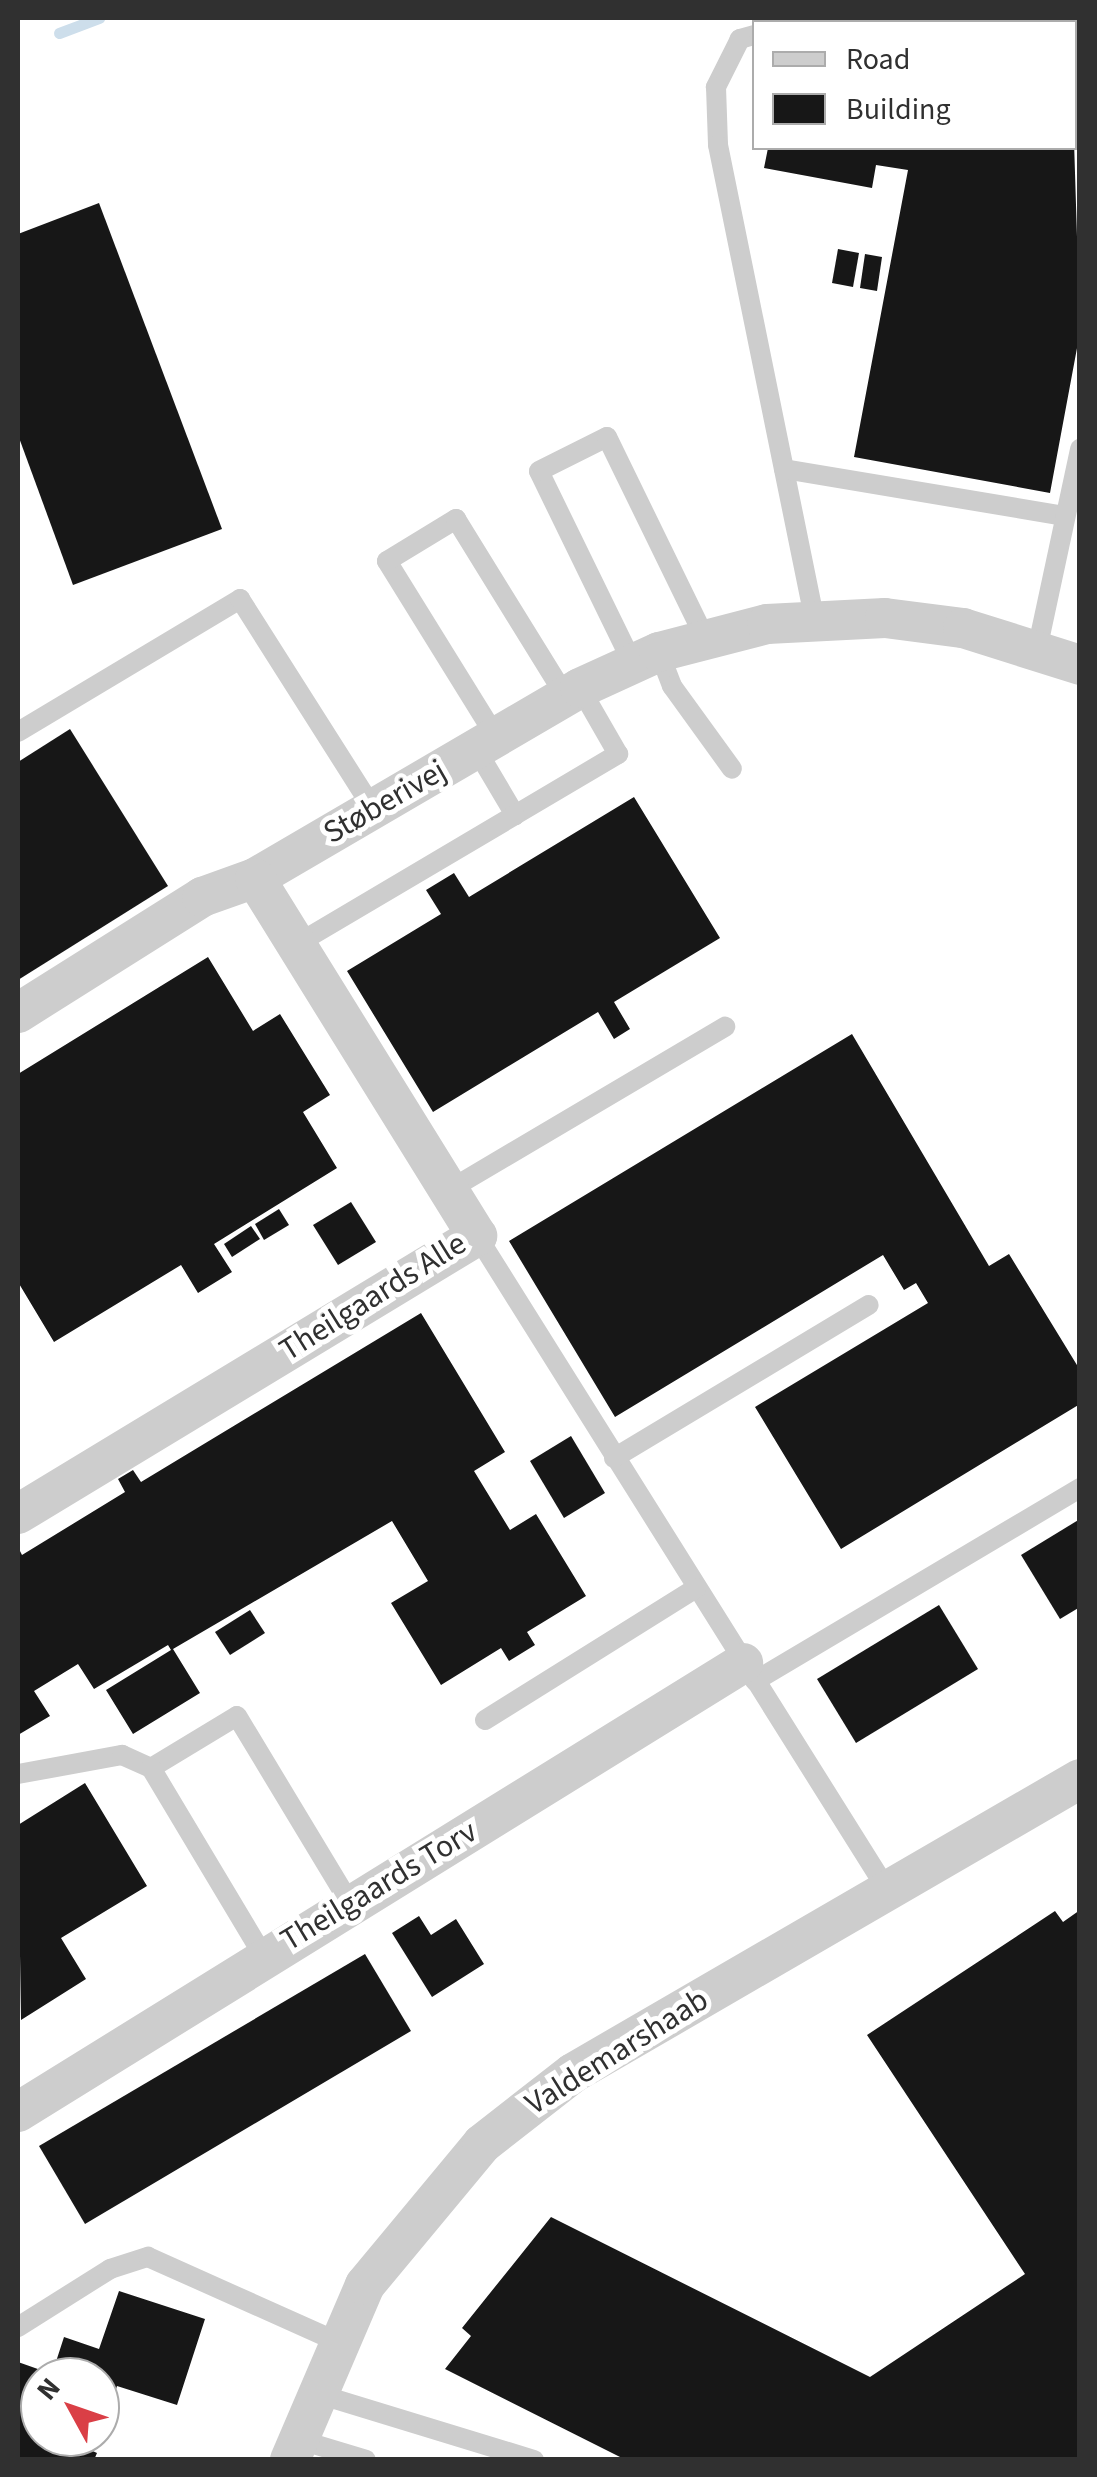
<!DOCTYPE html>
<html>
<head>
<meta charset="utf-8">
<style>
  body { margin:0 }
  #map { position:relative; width:1097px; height:2477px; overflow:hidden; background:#fff; font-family:"Source Sans 3",sans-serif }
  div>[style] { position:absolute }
  .stream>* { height:11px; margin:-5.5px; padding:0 5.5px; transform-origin:5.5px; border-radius:5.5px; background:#cddeeb }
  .building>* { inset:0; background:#171717 }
  .lane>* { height:20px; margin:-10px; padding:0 10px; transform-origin:10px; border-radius:10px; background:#cdcdcd }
  .street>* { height:40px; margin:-20px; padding:0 20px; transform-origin:20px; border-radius:20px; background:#cdcdcd }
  span { translate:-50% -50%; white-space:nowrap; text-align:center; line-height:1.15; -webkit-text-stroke:10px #fff; paint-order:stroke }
  .street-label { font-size:32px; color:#303030 }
  .frame { position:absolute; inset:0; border:20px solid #303030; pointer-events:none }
  .legend { position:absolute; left:752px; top:20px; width:325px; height:130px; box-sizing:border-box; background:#fff; border:2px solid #acacac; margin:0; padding:12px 18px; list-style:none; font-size:30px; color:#303030 }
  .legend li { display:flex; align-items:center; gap:20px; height:50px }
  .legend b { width:50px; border:2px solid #acacac }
  .north { position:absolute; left:20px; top:2357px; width:100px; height:100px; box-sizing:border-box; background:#fff; border:2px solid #acacac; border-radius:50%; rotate:310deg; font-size:28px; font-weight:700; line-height:40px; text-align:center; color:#303030 }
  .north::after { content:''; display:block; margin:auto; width:35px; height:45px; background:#da3f46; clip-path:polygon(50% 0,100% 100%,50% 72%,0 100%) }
</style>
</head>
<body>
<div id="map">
  <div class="stream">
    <i style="left:59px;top:33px;width:43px;rotate:-20.6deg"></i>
  </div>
  <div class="building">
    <i style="clip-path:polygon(1074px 141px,1080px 332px,1050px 493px,854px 457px,908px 170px,876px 165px,872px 188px,764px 168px,768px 148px,1074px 148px)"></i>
    <i style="clip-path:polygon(99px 203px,222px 529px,73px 585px,18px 435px,18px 234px)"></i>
    <i style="clip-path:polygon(838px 249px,859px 253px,853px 287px,832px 283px)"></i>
    <i style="clip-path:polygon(865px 254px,882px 257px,877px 291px,860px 288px)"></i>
    <i style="clip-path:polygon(70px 729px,168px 886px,18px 980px,18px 762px)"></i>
    <i style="clip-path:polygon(634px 797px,720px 938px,614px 1002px,630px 1029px,614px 1039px,598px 1012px,433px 1112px,347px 971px,441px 914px,426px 890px,454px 873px,469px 897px)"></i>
    <i style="clip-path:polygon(208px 957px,253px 1031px,280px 1014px,330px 1095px,303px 1112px,337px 1168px,214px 1244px,232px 1272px,198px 1293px,181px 1265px,54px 1342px,18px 1282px,18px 1074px)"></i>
    <i style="clip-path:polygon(852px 1034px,989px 1266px,1009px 1254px,1080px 1370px,1080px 1404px,841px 1549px,755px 1407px,928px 1303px,916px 1283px,904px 1290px,883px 1255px,615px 1417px,509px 1241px)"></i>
    <i style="clip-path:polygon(351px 1202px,376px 1242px,338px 1265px,313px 1225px)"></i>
    <i style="clip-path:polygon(279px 1209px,289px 1225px,264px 1240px,255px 1224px)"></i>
    <i style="clip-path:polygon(251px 1226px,260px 1239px,232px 1257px,224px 1244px)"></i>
    <i style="clip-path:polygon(421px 1313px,505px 1452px,474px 1471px,510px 1530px,536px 1514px,586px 1596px,527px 1632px,535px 1645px,509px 1661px,501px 1648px,441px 1685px,391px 1603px,428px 1581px,392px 1521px,173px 1649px,200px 1693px,133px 1734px,106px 1690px,171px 1650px,168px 1645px,94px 1689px,78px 1664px,34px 1691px,50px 1716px,18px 1735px,18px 1547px,22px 1555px,125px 1492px,118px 1479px,133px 1470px,141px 1482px)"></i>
    <i style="clip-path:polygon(571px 1436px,605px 1493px,564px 1518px,530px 1461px)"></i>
    <i style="clip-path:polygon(1080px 1519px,1080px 1607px,1060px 1619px,1021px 1555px)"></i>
    <i style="clip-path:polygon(939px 1605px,978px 1669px,856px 1743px,817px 1679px)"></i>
    <i style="clip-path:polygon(250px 1610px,265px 1633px,230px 1655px,215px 1632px)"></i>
    <i style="clip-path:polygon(85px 1783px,147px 1886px,61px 1938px,86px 1979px,21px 2020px,18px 1825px)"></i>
    <i style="clip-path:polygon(1080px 1910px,1080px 2457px,626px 2460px,445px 2369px,471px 2336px,462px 2328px,551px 2217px,870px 2377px,1025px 2274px,867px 2035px,1055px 1911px,1063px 1922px)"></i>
    <i style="clip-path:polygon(419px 1916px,431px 1935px,456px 1919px,484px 1964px,432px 1997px,392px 1933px)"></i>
    <i style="clip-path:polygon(365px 1954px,411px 2031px,85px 2224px,39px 2146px)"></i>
    <i style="clip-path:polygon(119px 2291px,205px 2319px,177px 2405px,117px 2386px,106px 2422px,100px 2377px,40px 2377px,40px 2437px,62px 2437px,97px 2453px,94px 2460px,18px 2458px,18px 2362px,52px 2374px,64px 2337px,99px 2349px)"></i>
  </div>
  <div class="lane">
    <i style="left:754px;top:35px;width:15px;rotate:164deg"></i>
    <i style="left:740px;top:39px;width:54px;rotate:116.6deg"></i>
    <i style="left:716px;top:87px;width:58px;rotate:88deg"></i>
    <i style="left:718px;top:145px;width:487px;rotate:78.5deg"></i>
    <i style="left:1074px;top:63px;width:6px;rotate:9deg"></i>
    <i style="left:784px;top:469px;width:285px;rotate:9.5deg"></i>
    <i style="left:1037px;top:650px;width:206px;rotate:-77.9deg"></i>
    <i style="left:659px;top:652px;width:36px;rotate:69deg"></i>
    <i style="left:672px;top:686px;width:102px;rotate:54.1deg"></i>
    <i style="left:632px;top:662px;width:212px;rotate:-116deg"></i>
    <i style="left:539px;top:471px;width:76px;rotate:-26.6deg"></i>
    <i style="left:607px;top:437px;width:224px;rotate:64deg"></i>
    <i style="left:18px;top:732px;width:259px;rotate:-30.9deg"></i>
    <i style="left:240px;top:599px;width:250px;rotate:57.6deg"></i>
    <i style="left:496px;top:737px;width:207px;rotate:-121.8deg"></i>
    <i style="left:387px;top:561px;width:81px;rotate:-31.3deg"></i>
    <i style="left:456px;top:519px;width:209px;rotate:58.3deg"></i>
    <i style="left:476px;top:749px;width:77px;rotate:59.4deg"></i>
    <i style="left:515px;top:815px;width:120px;rotate:-30.6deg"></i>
    <i style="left:618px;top:754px;width:76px;rotate:-119.9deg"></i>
    <i style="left:297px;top:944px;width:253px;rotate:-30.6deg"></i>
    <i style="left:449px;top:1190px;width:321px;rotate:-30.6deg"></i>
    <i style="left:477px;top:1236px;width:770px;rotate:57.9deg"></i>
    <i style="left:614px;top:1458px;width:297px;rotate:-31deg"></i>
    <i style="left:755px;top:1681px;width:378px;rotate:-30.7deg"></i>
    <i style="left:485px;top:1720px;width:249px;rotate:-32deg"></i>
    <i style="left:151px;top:1768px;width:100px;rotate:-31.2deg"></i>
    <i style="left:237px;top:1716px;width:218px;rotate:58.9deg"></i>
    <i style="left:18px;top:1774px;width:106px;rotate:-10.4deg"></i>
    <i style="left:122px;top:1755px;width:32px;rotate:24deg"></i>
    <i style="left:151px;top:1768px;width:218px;rotate:59.1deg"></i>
    <i style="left:18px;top:2327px;width:109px;rotate:-32.2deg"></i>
    <i style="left:110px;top:2269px;width:40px;rotate:-18deg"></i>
    <i style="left:148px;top:2257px;width:206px;rotate:24.1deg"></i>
    <i style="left:315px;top:2393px;width:229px;rotate:17deg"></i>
    <i style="left:297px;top:2439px;width:72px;rotate:16.9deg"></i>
  </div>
  <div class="street">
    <i style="left:18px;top:1013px;width:218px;rotate:-32.2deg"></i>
    <i style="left:202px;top:897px;width:56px;rotate:-19.7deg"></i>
    <i style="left:255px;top:878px;width:376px;rotate:-30.3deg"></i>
    <i style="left:580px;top:688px;width:87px;rotate:-24.5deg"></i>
    <i style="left:659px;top:652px;width:112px;rotate:-14.5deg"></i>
    <i style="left:767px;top:624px;width:118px;rotate:-2.9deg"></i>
    <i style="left:885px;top:618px;width:79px;rotate:7.3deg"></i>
    <i style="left:963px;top:628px;width:123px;rotate:17.5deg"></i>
    <i style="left:18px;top:1514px;width:537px;rotate:-31.2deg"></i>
    <i style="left:477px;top:1236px;width:421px;rotate:-121.8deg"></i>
    <i style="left:18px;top:2112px;width:853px;rotate:-31.77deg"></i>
    <i style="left:290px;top:2460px;width:190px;rotate:-66.8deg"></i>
    <i style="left:365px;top:2285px;width:183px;rotate:-50.3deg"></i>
    <i style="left:482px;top:2144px;width:115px;rotate:-38deg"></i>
    <i style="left:573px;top:2073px;width:586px;rotate:-30.11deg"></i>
  </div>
  <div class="street-label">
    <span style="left:385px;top:802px;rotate:-30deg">Støberivej</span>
    <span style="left:373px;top:1297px;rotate:-32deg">Theilgaards Alle</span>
    <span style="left:379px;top:1886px;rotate:-31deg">Theilgaards Torv</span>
    <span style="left:617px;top:2052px;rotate:-32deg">Valdemarshaab</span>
  </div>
  <div class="frame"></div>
  <ul class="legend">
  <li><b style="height:12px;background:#cdcdcd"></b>Road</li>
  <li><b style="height:28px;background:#171717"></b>Building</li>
  </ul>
  <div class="north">N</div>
</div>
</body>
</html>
